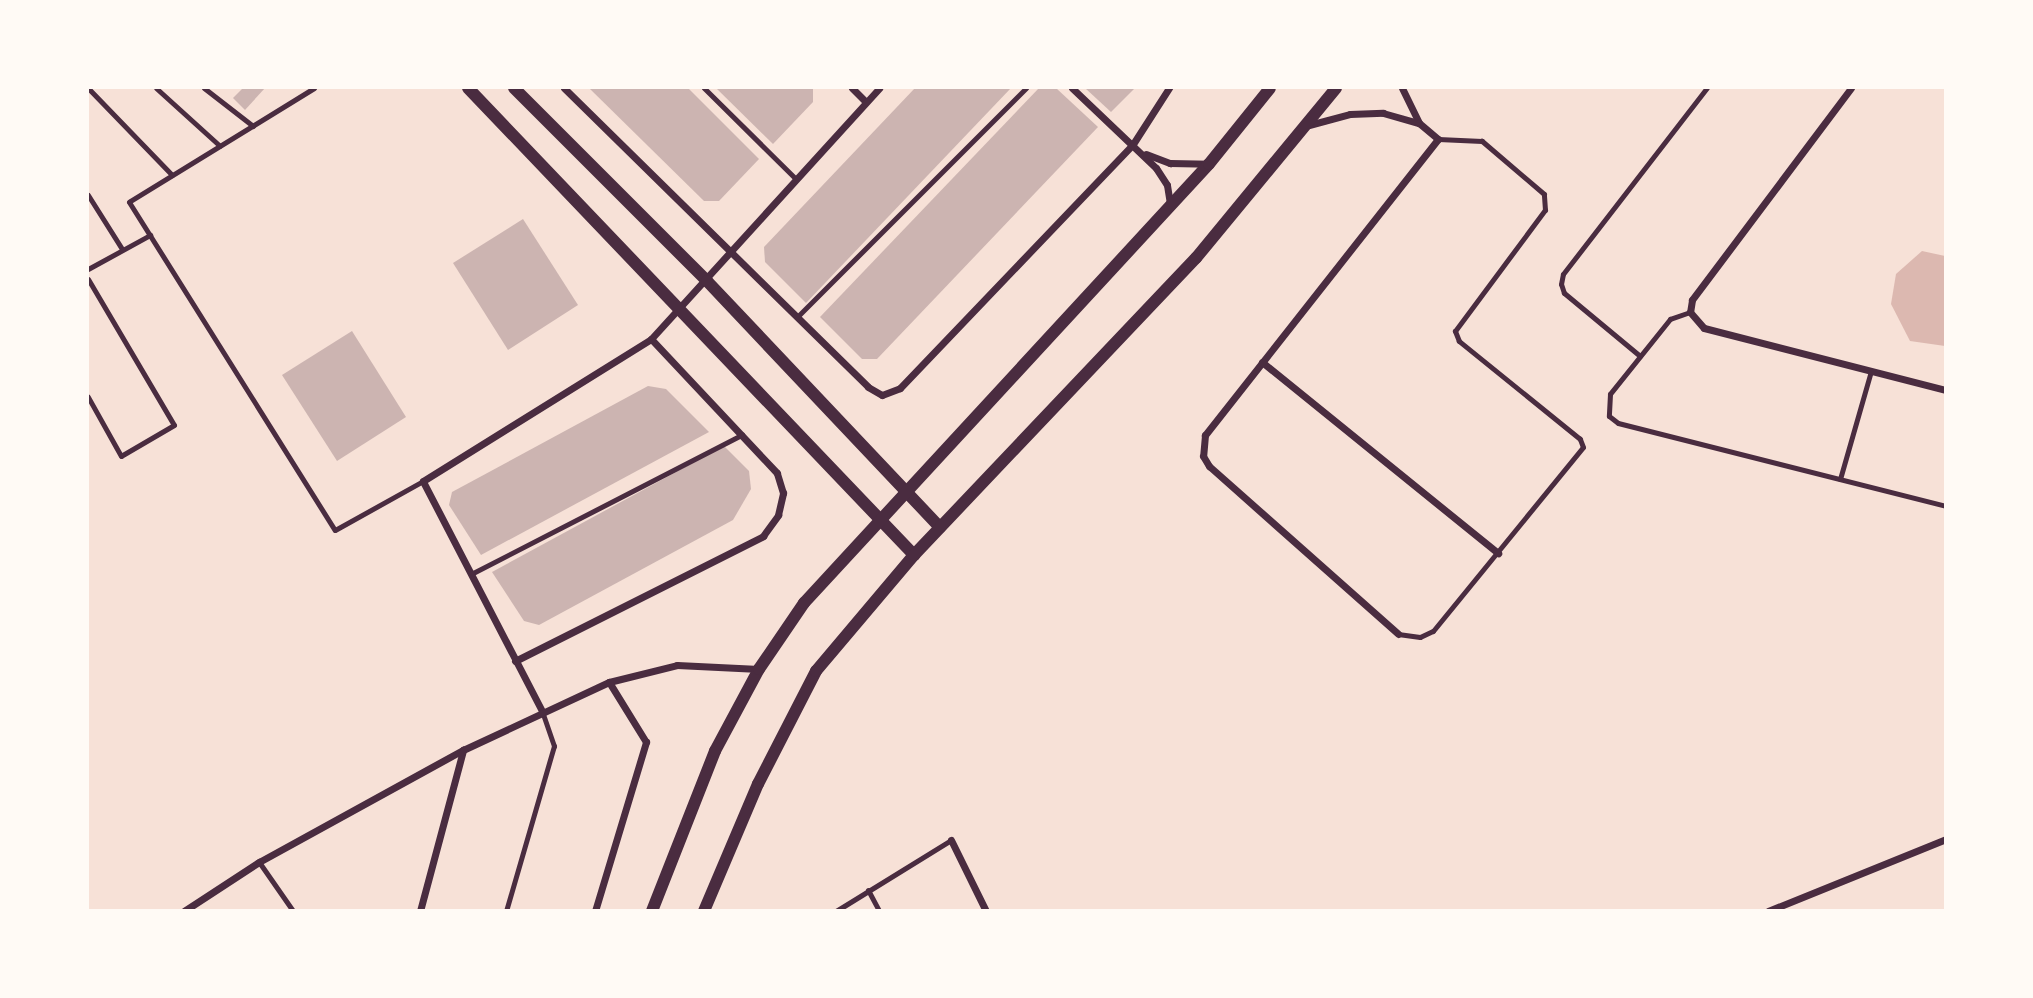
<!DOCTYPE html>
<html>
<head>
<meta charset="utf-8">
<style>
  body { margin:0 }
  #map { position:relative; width:2033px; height:998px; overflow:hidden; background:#f7e1d7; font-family:"Asap Condensed",sans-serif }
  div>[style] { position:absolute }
  .water>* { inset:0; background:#dcb8b0 }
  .building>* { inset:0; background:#ccb4b1 }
  .service>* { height:5px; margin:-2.5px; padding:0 2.5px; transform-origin:2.5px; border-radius:2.5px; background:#4a2c40 }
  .minor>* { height:7px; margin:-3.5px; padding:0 3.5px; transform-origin:3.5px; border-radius:3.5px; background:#4a2c40 }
  .tertiary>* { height:12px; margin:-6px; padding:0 6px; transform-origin:6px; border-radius:6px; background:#4a2c40 }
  span { translate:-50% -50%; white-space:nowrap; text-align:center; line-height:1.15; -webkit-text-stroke:5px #fffaf5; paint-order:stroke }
  .frame { position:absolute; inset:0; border:89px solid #fffaf5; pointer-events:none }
</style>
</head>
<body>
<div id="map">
  <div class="water">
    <i style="clip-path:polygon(1922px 251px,1945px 256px,1945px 346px,1910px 341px,1891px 304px,1896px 274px)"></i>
  </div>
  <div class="building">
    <i style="clip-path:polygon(243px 88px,265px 88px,245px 110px,233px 98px)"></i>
    <i style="clip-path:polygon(589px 88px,688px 88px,759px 159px,719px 201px,704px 201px)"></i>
    <i style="clip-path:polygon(716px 88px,813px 88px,813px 102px,773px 144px)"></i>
    <i style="clip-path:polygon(915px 88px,1011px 88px,806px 303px,765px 262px,764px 247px)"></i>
    <i style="clip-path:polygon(1039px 88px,1056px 88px,1098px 127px,877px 359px,862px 359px,820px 317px)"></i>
    <i style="clip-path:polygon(1085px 88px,1135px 88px,1111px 112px)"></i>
    <i style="clip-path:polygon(523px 219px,578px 305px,508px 350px,453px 263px)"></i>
    <i style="clip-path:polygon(352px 331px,406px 417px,337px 461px,282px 375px)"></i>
    <i style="clip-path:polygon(648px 386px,666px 389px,709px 432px,481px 555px,449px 505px,452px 492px)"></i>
    <i style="clip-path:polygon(724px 446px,749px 471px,751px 489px,733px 520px,539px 625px,524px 621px,492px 572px)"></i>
  </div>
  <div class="service">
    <i style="left:88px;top:88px;width:121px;rotate:46deg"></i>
    <i style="left:156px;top:88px;width:86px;rotate:42.2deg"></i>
    <i style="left:204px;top:88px;width:62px;rotate:37.8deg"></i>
    <i style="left:314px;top:88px;width:217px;rotate:148.4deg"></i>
    <i style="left:129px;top:202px;width:387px;rotate:57.9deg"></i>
    <i style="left:335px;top:530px;width:101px;rotate:-29.1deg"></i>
    <i style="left:704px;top:88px;width:129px;rotate:44.7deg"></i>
    <i style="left:88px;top:195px;width:64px;rotate:57.8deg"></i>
    <i style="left:88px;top:269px;width:71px;rotate:-28.7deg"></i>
    <i style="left:88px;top:279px;width:169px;rotate:59.5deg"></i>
    <i style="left:174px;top:425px;width:61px;rotate:149.7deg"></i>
    <i style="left:121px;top:456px;width:68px;rotate:-119.2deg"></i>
    <i style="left:1690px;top:312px;width:21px;rotate:161deg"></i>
    <i style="left:1670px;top:319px;width:96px;rotate:128.7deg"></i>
    <i style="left:1610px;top:394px;width:22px;rotate:93deg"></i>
    <i style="left:1609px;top:416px;width:11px;rotate:38deg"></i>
    <i style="left:1618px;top:423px;width:338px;rotate:14.2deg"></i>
    <i style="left:799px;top:315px;width:321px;rotate:-45deg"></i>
    <i style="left:1640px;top:356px;width:99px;rotate:-140.3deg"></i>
    <i style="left:1564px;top:293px;width:9px;rotate:-108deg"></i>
    <i style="left:1561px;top:284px;width:10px;rotate:-79deg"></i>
    <i style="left:1563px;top:274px;width:235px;rotate:-52.3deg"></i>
    <i style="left:1840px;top:479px;width:112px;rotate:-74deg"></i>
    <i style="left:471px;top:574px;width:305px;rotate:-27.2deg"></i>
    <i style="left:1398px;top:634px;width:22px;rotate:8deg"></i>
    <i style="left:1420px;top:637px;width:14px;rotate:-25deg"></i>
    <i style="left:1433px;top:631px;width:237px;rotate:-50.8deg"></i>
    <i style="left:1583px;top:447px;width:9px;rotate:-111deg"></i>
    <i style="left:1580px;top:439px;width:156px;rotate:-141deg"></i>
    <i style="left:1459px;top:341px;width:11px;rotate:-112deg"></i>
    <i style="left:1455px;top:331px;width:151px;rotate:-53.4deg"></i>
    <i style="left:1545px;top:210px;width:16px;rotate:-94deg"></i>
    <i style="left:1544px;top:194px;width:82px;rotate:-139.5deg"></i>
    <i style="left:1482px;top:141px;width:44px;rotate:-177.4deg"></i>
    <i style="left:259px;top:862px;width:60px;rotate:55.2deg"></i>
    <i style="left:868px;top:890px;width:24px;rotate:62deg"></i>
    <i style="left:506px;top:911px;width:172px;rotate:-73.8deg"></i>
    <i style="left:554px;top:746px;width:36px;rotate:-109deg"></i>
    <i style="left:836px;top:911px;width:135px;rotate:-31.7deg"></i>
  </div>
  <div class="minor">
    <i style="left:564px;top:88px;width:426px;rotate:44.5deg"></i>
    <i style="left:868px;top:387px;width:16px;rotate:30deg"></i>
    <i style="left:882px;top:395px;width:19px;rotate:-21deg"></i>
    <i style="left:900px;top:388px;width:337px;rotate:-46.3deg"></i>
    <i style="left:1133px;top:144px;width:67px;rotate:-57.3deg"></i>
    <i style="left:852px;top:88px;width:18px;rotate:45deg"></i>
    <i style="left:1072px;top:88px;width:116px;rotate:43.6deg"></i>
    <i style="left:1156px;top:168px;width:20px;rotate:57deg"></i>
    <i style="left:1167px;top:185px;width:19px;rotate:81deg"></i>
    <i style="left:1402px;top:88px;width:39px;rotate:64deg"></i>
    <i style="left:1851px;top:88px;width:265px;rotate:126.9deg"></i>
    <i style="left:1692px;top:300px;width:12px;rotate:99deg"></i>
    <i style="left:1690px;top:312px;width:21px;rotate:49deg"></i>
    <i style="left:1704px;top:328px;width:250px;rotate:14.4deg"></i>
    <i style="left:1309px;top:125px;width:42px;rotate:-15deg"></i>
    <i style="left:1350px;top:114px;width:33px;rotate:-2deg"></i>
    <i style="left:1383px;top:113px;width:37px;rotate:16deg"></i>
    <i style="left:1419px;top:123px;width:25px;rotate:40deg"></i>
    <i style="left:1438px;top:139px;width:377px;rotate:128.2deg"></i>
    <i style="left:1205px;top:435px;width:21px;rotate:95deg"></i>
    <i style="left:1203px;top:456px;width:12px;rotate:59deg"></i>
    <i style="left:1209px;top:466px;width:253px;rotate:41.6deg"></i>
    <i style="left:1146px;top:154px;width:26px;rotate:21deg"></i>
    <i style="left:1170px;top:163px;width:39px;rotate:1deg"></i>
    <i style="left:1262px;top:362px;width:304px;rotate:39deg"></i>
    <i style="left:515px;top:661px;width:278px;rotate:-26.7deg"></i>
    <i style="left:763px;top:536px;width:26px;rotate:-54deg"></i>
    <i style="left:778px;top:515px;width:23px;rotate:-77deg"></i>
    <i style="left:783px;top:493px;width:21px;rotate:-107deg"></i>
    <i style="left:777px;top:473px;width:184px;rotate:-133.2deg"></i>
    <i style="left:542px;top:711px;width:259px;rotate:-117.4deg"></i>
    <i style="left:423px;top:481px;width:269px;rotate:-31.9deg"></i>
    <i style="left:651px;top:339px;width:339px;rotate:-47.7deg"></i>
    <i style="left:951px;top:840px;width:79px;rotate:63.8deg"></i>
    <i style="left:184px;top:911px;width:90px;rotate:-33.2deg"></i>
    <i style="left:259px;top:862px;width:233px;rotate:-28.8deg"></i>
    <i style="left:463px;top:750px;width:161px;rotate:-25deg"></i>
    <i style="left:609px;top:682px;width:70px;rotate:-14deg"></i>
    <i style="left:677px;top:665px;width:82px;rotate:2.8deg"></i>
    <i style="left:420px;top:911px;width:167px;rotate:-75deg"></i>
    <i style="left:595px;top:911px;width:177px;rotate:-73.2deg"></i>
    <i style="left:646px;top:742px;width:70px;rotate:-121.7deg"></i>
    <i style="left:1768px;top:911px;width:192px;rotate:-22deg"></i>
  </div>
  <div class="tertiary">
    <i style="left:468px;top:88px;width:646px;rotate:46.32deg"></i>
    <i style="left:514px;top:88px;width:273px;rotate:45deg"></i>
    <i style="left:707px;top:281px;width:339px;rotate:46.6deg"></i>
    <i style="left:652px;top:911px;width:172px;rotate:-68.5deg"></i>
    <i style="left:715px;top:751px;width:93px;rotate:-61.8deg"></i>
    <i style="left:759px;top:669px;width:80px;rotate:-55.7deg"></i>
    <i style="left:804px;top:603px;width:597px;rotate:-47.31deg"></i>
    <i style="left:1209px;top:164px;width:97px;rotate:-51.2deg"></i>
    <i style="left:704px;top:911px;width:138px;rotate:-67deg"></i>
    <i style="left:758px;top:784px;width:127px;rotate:-62.8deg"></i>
    <i style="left:816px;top:671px;width:152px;rotate:-49.8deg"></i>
    <i style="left:914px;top:555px;width:410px;rotate:-46.5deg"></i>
    <i style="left:1196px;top:258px;width:220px;rotate:-50.5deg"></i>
  </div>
  <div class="frame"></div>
</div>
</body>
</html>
